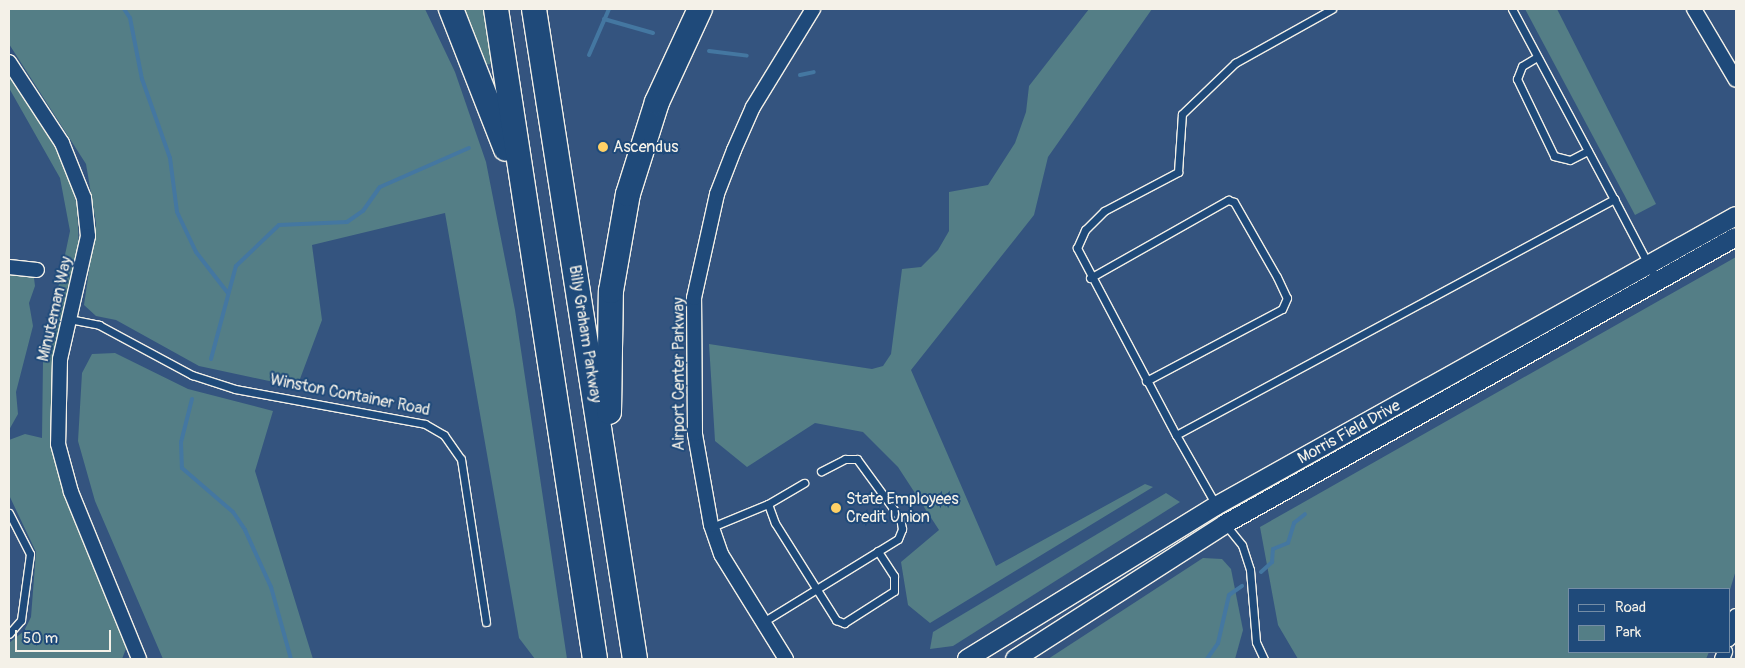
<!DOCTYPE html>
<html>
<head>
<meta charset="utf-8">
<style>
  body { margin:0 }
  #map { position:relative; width:1745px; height:668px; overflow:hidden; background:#34547f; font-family:Pangolin,sans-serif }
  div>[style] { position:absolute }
  .green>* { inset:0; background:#547e86 }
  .stream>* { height:4px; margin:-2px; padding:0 2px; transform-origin:2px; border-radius:2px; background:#4477a1 }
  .roads { filter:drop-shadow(1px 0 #f4f1e8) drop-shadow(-1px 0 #f4f1e8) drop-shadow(0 1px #f4f1e8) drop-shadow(0 -1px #f4f1e8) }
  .service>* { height:7px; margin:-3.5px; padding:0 3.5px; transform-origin:3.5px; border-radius:3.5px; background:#1f4a7a }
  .minor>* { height:14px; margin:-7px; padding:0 7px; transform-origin:7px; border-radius:7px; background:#1f4a7a }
  .tertiary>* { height:18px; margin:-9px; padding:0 9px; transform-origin:9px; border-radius:9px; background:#1f4a7a }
  .trunk>* { height:24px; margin:-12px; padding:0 12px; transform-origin:12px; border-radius:12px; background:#1f4a7a }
  .dots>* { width:14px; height:14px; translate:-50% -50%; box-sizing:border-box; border:2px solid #1f4a7a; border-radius:50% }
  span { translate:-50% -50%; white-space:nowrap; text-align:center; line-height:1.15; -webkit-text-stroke:4px #1f4a7a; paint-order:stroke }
  .poi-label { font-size:16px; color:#f4f1e8 }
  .left { translate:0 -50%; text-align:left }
  .street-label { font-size:16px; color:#f4f1e8 }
  .frame { position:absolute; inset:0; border:10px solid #f4f1e8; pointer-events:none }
  .legend { position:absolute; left:1568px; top:588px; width:162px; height:65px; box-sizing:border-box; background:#1f4a7a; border:1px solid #748da6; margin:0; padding:6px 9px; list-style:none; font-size:15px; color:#f4f1e8 }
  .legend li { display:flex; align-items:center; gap:10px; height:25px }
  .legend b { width:25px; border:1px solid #748da6 }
  .scale { position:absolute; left:15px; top:630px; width:96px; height:22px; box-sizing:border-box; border:2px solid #f4f1e8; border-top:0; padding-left:6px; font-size:15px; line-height:18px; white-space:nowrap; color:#f4f1e8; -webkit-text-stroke:4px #1f4a7a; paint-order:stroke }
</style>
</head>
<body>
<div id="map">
  <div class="green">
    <i style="clip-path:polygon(9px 9px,425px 9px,455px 72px,486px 162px,515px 310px,567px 659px,535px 659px,519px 638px,445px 213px,312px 245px,322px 320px,297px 387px,199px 366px,116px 320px,96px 316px,84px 305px,96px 223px,86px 164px,9px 44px)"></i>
    <i style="clip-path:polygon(460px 9px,483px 9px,492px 64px,483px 65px)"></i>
    <i style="clip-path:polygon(1089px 9px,1152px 9px,1048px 157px,1034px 215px,911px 370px,996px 566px,1145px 484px,1153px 487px,930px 623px,908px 605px,901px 562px,939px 530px,898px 467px,863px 432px,815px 423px,747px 467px,715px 441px,709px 344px,872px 369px,883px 366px,891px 354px,902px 269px,921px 267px,938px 250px,949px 231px,949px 192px,988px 185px,1015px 143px,1026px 112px,1029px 86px)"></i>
    <i style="clip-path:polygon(1525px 9px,1557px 9px,1656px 204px,1635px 215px)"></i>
    <i style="clip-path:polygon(9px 74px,59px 152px,77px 204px,79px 250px,54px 352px,51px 440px,64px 494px,127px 646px,122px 659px,9px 659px,9px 643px,24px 631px,31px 617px,36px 552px,9px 495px,9px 440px,25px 434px,42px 438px,43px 360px,70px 231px,60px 178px,9px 88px)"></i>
    <i style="clip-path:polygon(1736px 257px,1736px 570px,1729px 593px,1569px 589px,1569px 652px,1709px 652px,1706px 659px,1298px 659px,1278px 625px,1260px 527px)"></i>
    <i style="clip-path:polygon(9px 275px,34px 278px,35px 286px,29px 303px,33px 326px,16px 392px,18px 414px,9px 430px)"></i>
    <i style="clip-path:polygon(115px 353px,188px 389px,273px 411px,255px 471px,313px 659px,163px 659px,95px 501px,78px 441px,82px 373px,92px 354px)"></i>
    <i style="clip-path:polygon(1166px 493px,1180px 502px,953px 646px,930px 649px,933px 632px)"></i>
    <i style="clip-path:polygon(1203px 558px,1222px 559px,1231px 569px,1243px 630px,1235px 659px,1048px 659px)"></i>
  </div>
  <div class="stream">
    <i style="left:124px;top:9px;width:11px;rotate:56deg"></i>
    <i style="left:130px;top:18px;width:62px;rotate:78.9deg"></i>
    <i style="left:142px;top:79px;width:84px;rotate:70.5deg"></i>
    <i style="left:170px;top:158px;width:54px;rotate:82.6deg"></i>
    <i style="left:177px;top:212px;width:44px;rotate:64.6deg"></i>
    <i style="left:196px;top:252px;width:51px;rotate:52.2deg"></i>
    <i style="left:604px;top:19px;width:51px;rotate:15.9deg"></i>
    <i style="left:709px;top:51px;width:38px;rotate:7deg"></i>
    <i style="left:589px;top:55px;width:50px;rotate:-66.5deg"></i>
    <i style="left:800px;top:75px;width:14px;rotate:-12deg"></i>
    <i style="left:211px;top:359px;width:96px;rotate:-75deg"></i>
    <i style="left:236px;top:266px;width:59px;rotate:-43.6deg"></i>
    <i style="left:279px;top:225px;width:68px;rotate:-2.5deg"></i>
    <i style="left:347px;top:222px;width:19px;rotate:-35deg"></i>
    <i style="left:363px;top:211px;width:29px;rotate:-55deg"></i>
    <i style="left:380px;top:187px;width:97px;rotate:-23.7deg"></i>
    <i style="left:192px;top:399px;width:44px;rotate:104.3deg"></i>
    <i style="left:181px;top:442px;width:26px;rotate:88deg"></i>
    <i style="left:182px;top:468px;width:67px;rotate:40.8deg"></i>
    <i style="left:233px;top:512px;width:22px;rotate:56deg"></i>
    <i style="left:245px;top:530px;width:63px;rotate:65.5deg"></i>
    <i style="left:271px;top:587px;width:75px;rotate:74.5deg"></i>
    <i style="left:1261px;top:572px;width:15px;rotate:-42deg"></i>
    <i style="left:1272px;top:562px;width:13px;rotate:-86deg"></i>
    <i style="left:1273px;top:549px;width:16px;rotate:-22deg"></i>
    <i style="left:1288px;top:543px;width:21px;rotate:-73deg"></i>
    <i style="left:1294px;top:523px;width:14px;rotate:-39deg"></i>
    <i style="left:1207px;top:659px;width:19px;rotate:-55deg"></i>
    <i style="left:1218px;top:643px;width:49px;rotate:-77.1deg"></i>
    <i style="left:1229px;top:595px;width:16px;rotate:-35deg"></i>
  </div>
  <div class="roads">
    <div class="service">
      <i style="left:1512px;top:9px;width:216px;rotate:61.8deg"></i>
      <i style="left:1537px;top:57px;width:17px;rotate:149deg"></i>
      <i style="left:1522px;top:66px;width:14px;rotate:111deg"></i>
      <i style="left:1517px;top:79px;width:85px;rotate:64.3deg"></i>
      <i style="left:1554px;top:156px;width:16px;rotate:14deg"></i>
      <i style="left:1570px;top:160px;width:20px;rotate:-27deg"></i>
      <i style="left:1090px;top:278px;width:159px;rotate:-29.5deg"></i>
      <i style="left:1228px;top:200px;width:6px;rotate:18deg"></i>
      <i style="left:1234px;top:202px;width:86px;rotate:60.2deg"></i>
      <i style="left:1277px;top:277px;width:23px;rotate:65deg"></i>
      <i style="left:1287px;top:298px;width:12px;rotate:114deg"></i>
      <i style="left:1282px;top:309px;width:154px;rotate:152.1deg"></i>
      <i style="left:69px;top:319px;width:31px;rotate:11deg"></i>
      <i style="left:99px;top:325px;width:106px;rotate:28.3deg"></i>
      <i style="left:192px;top:375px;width:45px;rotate:18deg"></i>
      <i style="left:235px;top:389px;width:193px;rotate:10.4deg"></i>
      <i style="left:425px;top:424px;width:22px;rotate:30deg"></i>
      <i style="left:444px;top:435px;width:29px;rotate:55deg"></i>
      <i style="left:461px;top:459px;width:165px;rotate:81.3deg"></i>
      <i style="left:1176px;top:435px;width:212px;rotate:-117.9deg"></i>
      <i style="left:1077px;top:248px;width:20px;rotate:-66deg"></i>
      <i style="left:1085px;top:230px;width:27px;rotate:-45deg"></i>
      <i style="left:1104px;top:211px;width:84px;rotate:-27.8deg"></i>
      <i style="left:1178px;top:172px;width:58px;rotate:-86.1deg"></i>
      <i style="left:1182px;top:114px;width:74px;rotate:-43.9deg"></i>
      <i style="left:1235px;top:63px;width:111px;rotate:-29.1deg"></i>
      <i style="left:768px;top:504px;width:20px;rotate:70deg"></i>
      <i style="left:775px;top:523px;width:115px;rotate:57.8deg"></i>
      <i style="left:836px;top:620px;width:9px;rotate:21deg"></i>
      <i style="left:844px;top:623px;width:59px;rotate:-32.6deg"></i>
      <i style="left:894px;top:591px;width:15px;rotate:-90deg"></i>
      <i style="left:894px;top:576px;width:30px;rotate:-123deg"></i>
      <i style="left:1216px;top:505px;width:81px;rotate:-119.7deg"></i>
      <i style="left:1176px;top:435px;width:498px;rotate:-28.3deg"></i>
      <i style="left:1614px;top:199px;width:93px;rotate:62.3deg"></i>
      <i style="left:9px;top:513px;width:46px;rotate:62.9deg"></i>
      <i style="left:30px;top:554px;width:67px;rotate:97.8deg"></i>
      <i style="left:21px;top:620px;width:18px;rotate:131deg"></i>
      <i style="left:1225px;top:524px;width:27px;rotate:51deg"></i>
      <i style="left:1242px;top:545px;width:26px;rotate:72deg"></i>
      <i style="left:1250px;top:570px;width:72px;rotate:85.2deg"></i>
      <i style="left:1256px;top:642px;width:19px;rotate:65deg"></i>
      <i style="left:712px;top:527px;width:61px;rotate:-22.3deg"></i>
      <i style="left:768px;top:504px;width:42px;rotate:-30.3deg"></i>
      <i style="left:763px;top:622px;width:158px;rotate:-31.6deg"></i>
      <i style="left:898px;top:539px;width:11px;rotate:-68deg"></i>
      <i style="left:902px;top:529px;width:11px;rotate:-100deg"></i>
      <i style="left:900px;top:518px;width:73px;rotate:-126.1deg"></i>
      <i style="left:857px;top:459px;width:12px;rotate:180deg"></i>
      <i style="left:845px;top:459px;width:27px;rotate:153deg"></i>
    </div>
    <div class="minor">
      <i style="left:1694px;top:9px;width:82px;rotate:59.4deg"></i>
      <i style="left:9px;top:62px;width:97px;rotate:56.8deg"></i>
      <i style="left:62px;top:143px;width:59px;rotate:68.2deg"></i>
      <i style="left:84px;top:198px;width:38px;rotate:84deg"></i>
      <i style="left:88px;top:236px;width:126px;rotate:102.8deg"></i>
      <i style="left:60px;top:359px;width:85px;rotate:91.3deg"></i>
      <i style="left:58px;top:444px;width:50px;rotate:74.8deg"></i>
      <i style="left:71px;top:492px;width:180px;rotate:67.8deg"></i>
      <i style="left:9px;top:267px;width:28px;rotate:6deg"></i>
      <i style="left:1729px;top:639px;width:24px;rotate:-73deg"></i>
      <i style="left:786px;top:659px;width:123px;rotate:-121.8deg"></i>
      <i style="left:721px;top:554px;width:31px;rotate:-109deg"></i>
      <i style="left:711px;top:525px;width:92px;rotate:-100deg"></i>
      <i style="left:695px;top:434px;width:136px;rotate:-90.4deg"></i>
      <i style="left:694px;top:298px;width:107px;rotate:-77.5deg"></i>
      <i style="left:717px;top:194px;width:47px;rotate:-68.9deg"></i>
      <i style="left:734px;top:150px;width:47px;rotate:-66.2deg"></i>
      <i style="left:753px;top:107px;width:115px;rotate:-58.5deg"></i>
      <i style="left:1722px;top:659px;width:8px;rotate:-67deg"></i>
    </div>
    <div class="tertiary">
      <i style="left:967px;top:659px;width:292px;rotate:-31.6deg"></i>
      <i style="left:1216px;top:506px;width:595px;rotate:-29.15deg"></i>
      <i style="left:1015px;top:659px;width:250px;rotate:-32.7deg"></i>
      <i style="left:1225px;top:524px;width:586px;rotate:-29.32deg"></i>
    </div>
    <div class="trunk">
      <i style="left:451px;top:9px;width:150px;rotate:68.6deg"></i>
      <i style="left:496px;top:9px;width:657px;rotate:81.34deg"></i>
      <i style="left:534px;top:9px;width:658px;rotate:81.17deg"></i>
      <i style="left:609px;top:412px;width:121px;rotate:-89.1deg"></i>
      <i style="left:611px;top:291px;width:98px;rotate:-80.1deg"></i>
      <i style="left:628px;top:194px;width:96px;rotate:-72.5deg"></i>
      <i style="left:657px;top:102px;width:102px;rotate:-65.2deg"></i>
    </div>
  </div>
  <div class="dots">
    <i style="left:603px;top:147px;background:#ffd166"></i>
    <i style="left:836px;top:508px;background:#ffd166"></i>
  </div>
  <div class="poi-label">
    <span class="left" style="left:613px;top:147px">Ascendus</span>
    <span class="left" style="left:846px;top:508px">State Employees<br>Credit Union</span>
  </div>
  <div class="street-label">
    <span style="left:55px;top:309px;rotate:-77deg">Minuteman Way</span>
    <span style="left:585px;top:334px;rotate:81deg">Billy Graham Parkway</span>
    <span style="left:679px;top:374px;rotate:-90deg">Airport Center Parkway</span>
    <span style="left:350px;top:395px;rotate:11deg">Winston Container Road</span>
    <span style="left:1349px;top:432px;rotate:-29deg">Morris Field Drive</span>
  </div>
  <div class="frame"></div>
  <ul class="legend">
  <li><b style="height:6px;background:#1f4a7a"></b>Road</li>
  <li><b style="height:14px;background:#547e86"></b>Park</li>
  </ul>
  <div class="scale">50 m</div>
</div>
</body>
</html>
